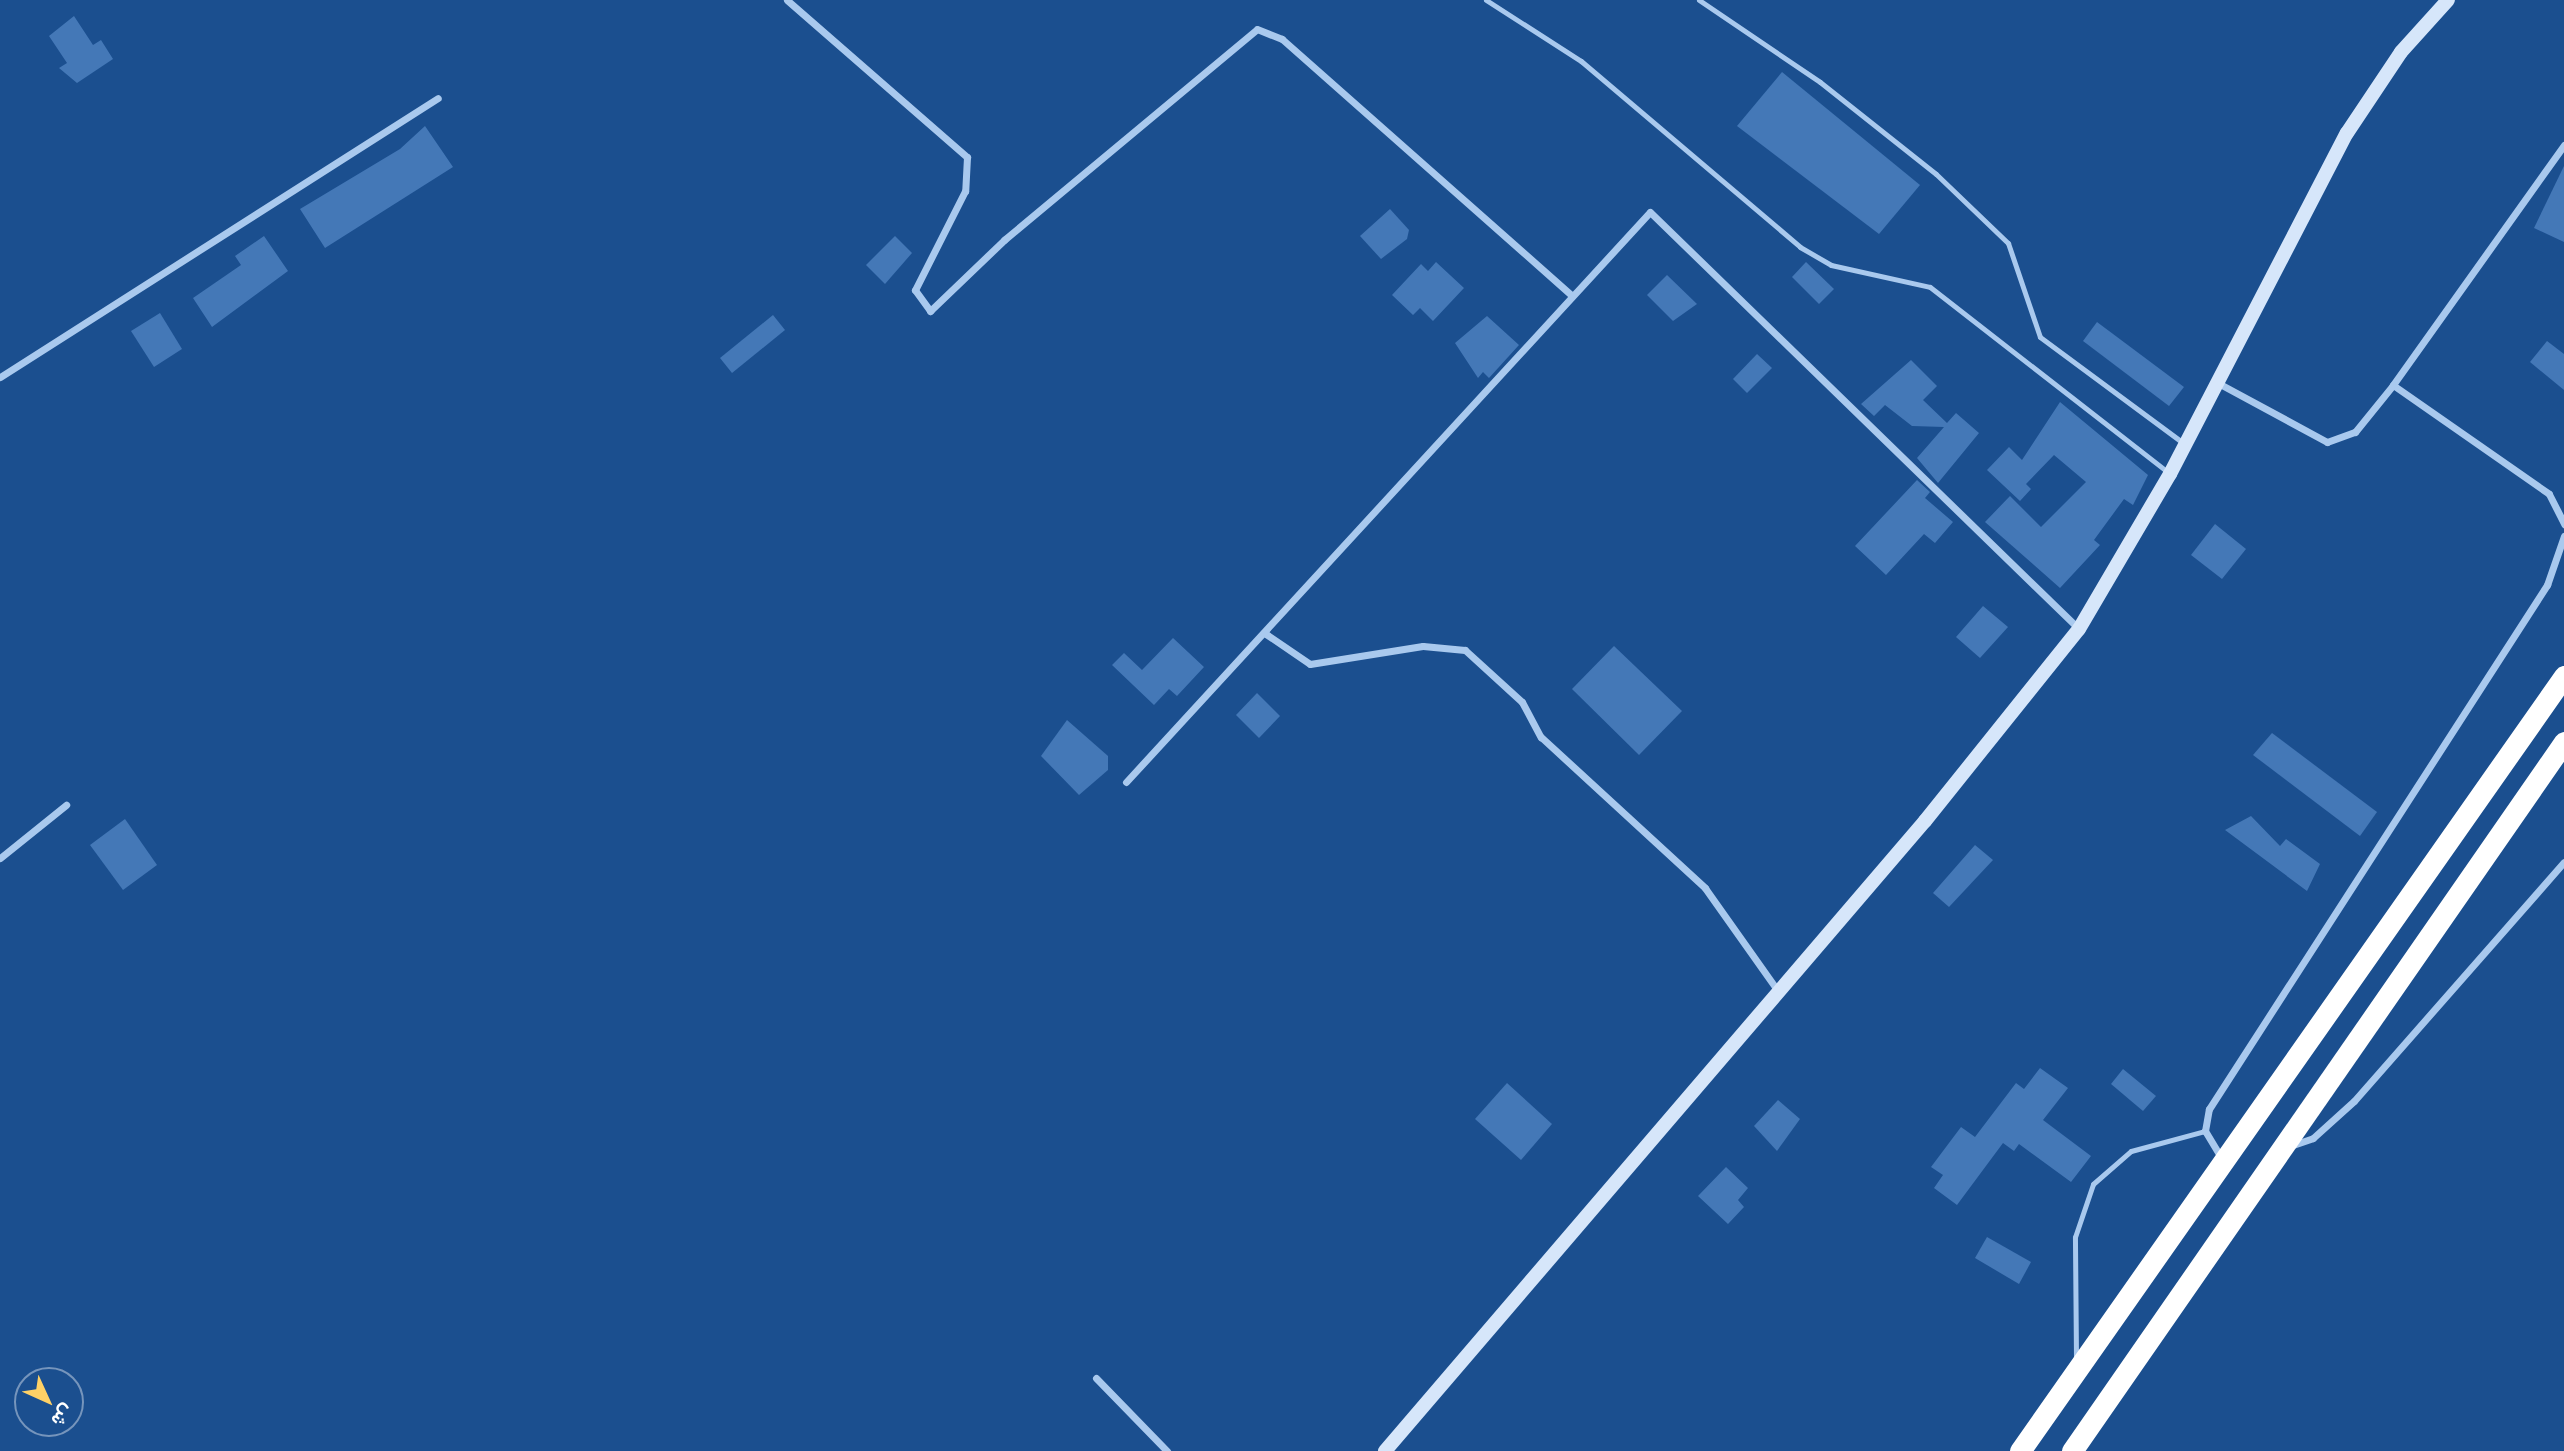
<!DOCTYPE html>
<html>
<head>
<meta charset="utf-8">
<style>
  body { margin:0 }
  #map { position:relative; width:2564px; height:1451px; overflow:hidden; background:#1b4f8f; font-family:"Roboto Condensed",Vazirmatn,sans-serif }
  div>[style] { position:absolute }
  .building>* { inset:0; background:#4478b7 }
  .lane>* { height:5px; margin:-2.5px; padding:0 2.5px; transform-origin:2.5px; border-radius:2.5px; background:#a9c9ee }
  .street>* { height:7px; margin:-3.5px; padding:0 3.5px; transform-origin:3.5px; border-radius:3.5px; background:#a9c9ee }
  .secondary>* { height:14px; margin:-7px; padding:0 7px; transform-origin:7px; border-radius:7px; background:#d6e6fa }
  .highway>* { height:21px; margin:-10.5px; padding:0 10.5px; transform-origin:10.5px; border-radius:10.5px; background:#fff }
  span { translate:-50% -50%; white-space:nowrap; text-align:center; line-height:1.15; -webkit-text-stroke:7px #1b4f8f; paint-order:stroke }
  .north { position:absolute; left:14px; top:1367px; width:70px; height:70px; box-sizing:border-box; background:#1b4f8f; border:2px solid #7695bc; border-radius:50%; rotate:135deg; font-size:19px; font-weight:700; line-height:28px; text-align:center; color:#fff }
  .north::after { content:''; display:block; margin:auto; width:24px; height:32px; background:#ffd166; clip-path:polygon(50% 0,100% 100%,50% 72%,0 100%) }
</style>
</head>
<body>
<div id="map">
  <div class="building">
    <i style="clip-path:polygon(74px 16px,93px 45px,101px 40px,113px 59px,77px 83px,59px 68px,67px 63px,49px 36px)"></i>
    <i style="clip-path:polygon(1782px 72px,1920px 185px,1879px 234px,1737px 126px)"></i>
    <i style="clip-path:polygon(425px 126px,453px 167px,325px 248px,300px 209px,400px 149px)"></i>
    <i style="clip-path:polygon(2564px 166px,2564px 242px,2534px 228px)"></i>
    <i style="clip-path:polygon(1390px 209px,1409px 230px,1407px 239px,1381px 259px,1360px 236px)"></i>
    <i style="clip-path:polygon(264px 236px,288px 271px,212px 327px,193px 298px,241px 265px,235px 256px)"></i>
    <i style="clip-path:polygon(895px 236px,912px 253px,885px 284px,866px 265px)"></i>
    <i style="clip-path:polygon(1436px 262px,1464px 288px,1433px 321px,1420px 308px,1413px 315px,1392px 295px,1421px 264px,1428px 271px)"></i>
    <i style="clip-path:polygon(1806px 262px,1834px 289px,1819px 304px,1792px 277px)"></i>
    <i style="clip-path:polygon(1667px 275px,1697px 304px,1673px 321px,1647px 295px)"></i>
    <i style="clip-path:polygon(160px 313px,182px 349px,154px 367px,131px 331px)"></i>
    <i style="clip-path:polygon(773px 315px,785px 330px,732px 373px,720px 358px)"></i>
    <i style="clip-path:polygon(1487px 316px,1519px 345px,1489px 378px,1483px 372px,1478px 378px,1455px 343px)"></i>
    <i style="clip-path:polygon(2097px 322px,2184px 387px,2169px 406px,2083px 341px)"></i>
    <i style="clip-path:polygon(2547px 341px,2564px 354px,2564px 390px,2530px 362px)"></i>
    <i style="clip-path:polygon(1757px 354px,1772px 368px,1747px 393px,1733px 379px)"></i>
    <i style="clip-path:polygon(1911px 360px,1937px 386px,1923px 400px,1947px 423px,1956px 413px,1979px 433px,1938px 483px,1917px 458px,1944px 427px,1912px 426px,1885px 405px,1874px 416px,1861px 404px)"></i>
    <i style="clip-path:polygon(2060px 402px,2148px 475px,2133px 505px,2124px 499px,2094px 540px,2100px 545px,2060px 588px,1985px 522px,2010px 496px,2041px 527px,2086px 482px,2054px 455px,2026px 484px,2031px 489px,2020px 501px,1987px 470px,2009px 447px,2022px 460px)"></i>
    <i style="clip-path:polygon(1917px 480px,1930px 492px,1925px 498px,1953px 522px,1935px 543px,1924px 534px,1886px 575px,1855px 546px)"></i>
    <i style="clip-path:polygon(2215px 524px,2246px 549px,2222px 579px,2191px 555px)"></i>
    <i style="clip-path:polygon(1983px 606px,2008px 627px,1980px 658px,1956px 637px)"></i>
    <i style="clip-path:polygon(1173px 638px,1204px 667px,1177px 696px,1169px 689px,1154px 705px,1112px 665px,1124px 653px,1142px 670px)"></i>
    <i style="clip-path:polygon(1614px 646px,1682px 711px,1639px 755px,1572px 689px)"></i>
    <i style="clip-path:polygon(1257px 693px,1280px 716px,1259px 738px,1236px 715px)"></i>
    <i style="clip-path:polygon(1067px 720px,1108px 756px,1108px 770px,1079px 795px,1041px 756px)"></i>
    <i style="clip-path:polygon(2272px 733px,2377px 812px,2360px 836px,2253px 755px)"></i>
    <i style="clip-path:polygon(2251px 816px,2280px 846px,2286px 839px,2320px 864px,2307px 891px,2225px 830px)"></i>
    <i style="clip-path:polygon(125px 819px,157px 865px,123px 890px,90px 845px)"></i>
    <i style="clip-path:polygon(1975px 845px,1993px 860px,1949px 907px,1933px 893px)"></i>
    <i style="clip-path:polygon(2040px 1068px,2068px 1088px,2043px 1120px,2091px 1156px,2071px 1182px,2019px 1144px,2014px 1151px,2003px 1143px,1957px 1205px,1934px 1188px,1943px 1175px,1931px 1167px,1961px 1127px,1975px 1137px,2016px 1083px,2024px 1089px)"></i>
    <i style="clip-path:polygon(2123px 1069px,2156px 1096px,2143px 1111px,2111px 1084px)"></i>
    <i style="clip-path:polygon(1507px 1083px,1552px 1124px,1521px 1160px,1475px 1119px)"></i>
    <i style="clip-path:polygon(1778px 1100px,1800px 1119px,1777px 1151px,1754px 1126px)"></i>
    <i style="clip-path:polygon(1726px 1167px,1748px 1188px,1738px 1200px,1744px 1207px,1728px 1224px,1698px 1196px)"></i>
    <i style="clip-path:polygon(1987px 1237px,2031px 1262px,2019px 1284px,1975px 1258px)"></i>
  </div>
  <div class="lane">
    <i style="left:1486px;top:0;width:113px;rotate:32.7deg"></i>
    <i style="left:1581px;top:61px;width:287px;rotate:40.3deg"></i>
    <i style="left:1800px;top:247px;width:36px;rotate:30deg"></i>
    <i style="left:1831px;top:265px;width:101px;rotate:12.5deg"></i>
    <i style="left:1930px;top:287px;width:301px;rotate:37.9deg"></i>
    <i style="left:1699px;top:0;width:146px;rotate:34.1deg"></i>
    <i style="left:1820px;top:82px;width:148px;rotate:38.4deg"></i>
    <i style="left:1936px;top:174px;width:100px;rotate:43.8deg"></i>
    <i style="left:2008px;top:243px;width:99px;rotate:71.2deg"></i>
    <i style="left:2040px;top:337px;width:178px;rotate:36.5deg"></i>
    <i style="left:2076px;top:1358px;width:121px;rotate:-90.5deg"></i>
    <i style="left:2075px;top:1237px;width:56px;rotate:-71.2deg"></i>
    <i style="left:2093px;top:1184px;width:50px;rotate:-41deg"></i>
    <i style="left:2131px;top:1151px;width:77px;rotate:-15.1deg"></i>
  </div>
  <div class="street">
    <i style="left:787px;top:0;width:239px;rotate:41.1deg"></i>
    <i style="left:967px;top:157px;width:34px;rotate:93deg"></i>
    <i style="left:965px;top:191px;width:111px;rotate:116.8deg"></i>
    <i style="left:915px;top:290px;width:26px;rotate:54deg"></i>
    <i style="left:930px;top:311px;width:103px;rotate:-43.8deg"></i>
    <i style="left:1004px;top:240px;width:329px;rotate:-39.8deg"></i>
    <i style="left:1257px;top:29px;width:27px;rotate:22deg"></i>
    <i style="left:1282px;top:39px;width:386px;rotate:41.5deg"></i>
    <i style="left:2564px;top:145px;width:295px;rotate:125.5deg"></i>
    <i style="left:2393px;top:385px;width:190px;rotate:34.9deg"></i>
    <i style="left:2549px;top:494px;width:34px;rotate:63deg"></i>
    <i style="left:0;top:377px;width:519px;rotate:-32.5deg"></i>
    <i style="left:2218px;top:383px;width:124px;rotate:28.4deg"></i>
    <i style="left:2327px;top:442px;width:30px;rotate:-20deg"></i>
    <i style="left:2355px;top:432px;width:60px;rotate:-51deg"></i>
    <i style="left:1266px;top:634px;width:53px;rotate:34.3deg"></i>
    <i style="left:1310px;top:664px;width:114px;rotate:-9.1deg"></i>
    <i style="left:1423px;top:646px;width:42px;rotate:5.4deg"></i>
    <i style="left:1465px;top:650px;width:77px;rotate:42.4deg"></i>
    <i style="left:1522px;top:702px;width:40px;rotate:62deg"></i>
    <i style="left:1541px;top:737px;width:223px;rotate:42.6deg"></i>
    <i style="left:1705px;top:888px;width:126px;rotate:54.7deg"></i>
    <i style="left:1126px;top:782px;width:774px;rotate:-47.41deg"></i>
    <i style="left:1650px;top:212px;width:598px;rotate:44.19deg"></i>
    <i style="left:0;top:858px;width:85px;rotate:-38.8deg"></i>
    <i style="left:2290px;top:1146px;width:24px;rotate:-19deg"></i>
    <i style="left:2313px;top:1138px;width:55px;rotate:-42.1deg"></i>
    <i style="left:2354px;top:1101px;width:318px;rotate:-48.7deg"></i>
    <i style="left:2222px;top:1159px;width:33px;rotate:-121deg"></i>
    <i style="left:2205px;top:1131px;width:22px;rotate:-80deg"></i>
    <i style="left:2209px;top:1109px;width:624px;rotate:-57.18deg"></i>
    <i style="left:2547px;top:585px;width:52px;rotate:-70.9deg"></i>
    <i style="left:1096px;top:1378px;width:102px;rotate:45.8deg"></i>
  </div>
  <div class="secondary">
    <i style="left:1385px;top:1451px;width:830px;rotate:-49.4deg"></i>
    <i style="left:1925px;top:821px;width:246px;rotate:-51.3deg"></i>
    <i style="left:2079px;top:629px;width:180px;rotate:-59.6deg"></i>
    <i style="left:2170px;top:474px;width:384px;rotate:-62.6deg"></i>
    <i style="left:2347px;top:133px;width:97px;rotate:-56.3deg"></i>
    <i style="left:2401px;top:52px;width:70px;rotate:-47.9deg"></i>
  </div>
  <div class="highway">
    <i style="left:2020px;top:1451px;width:947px;rotate:-54.93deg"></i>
    <i style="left:2072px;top:1451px;width:863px;rotate:-55.24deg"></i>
  </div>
  <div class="north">ش</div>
</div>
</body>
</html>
